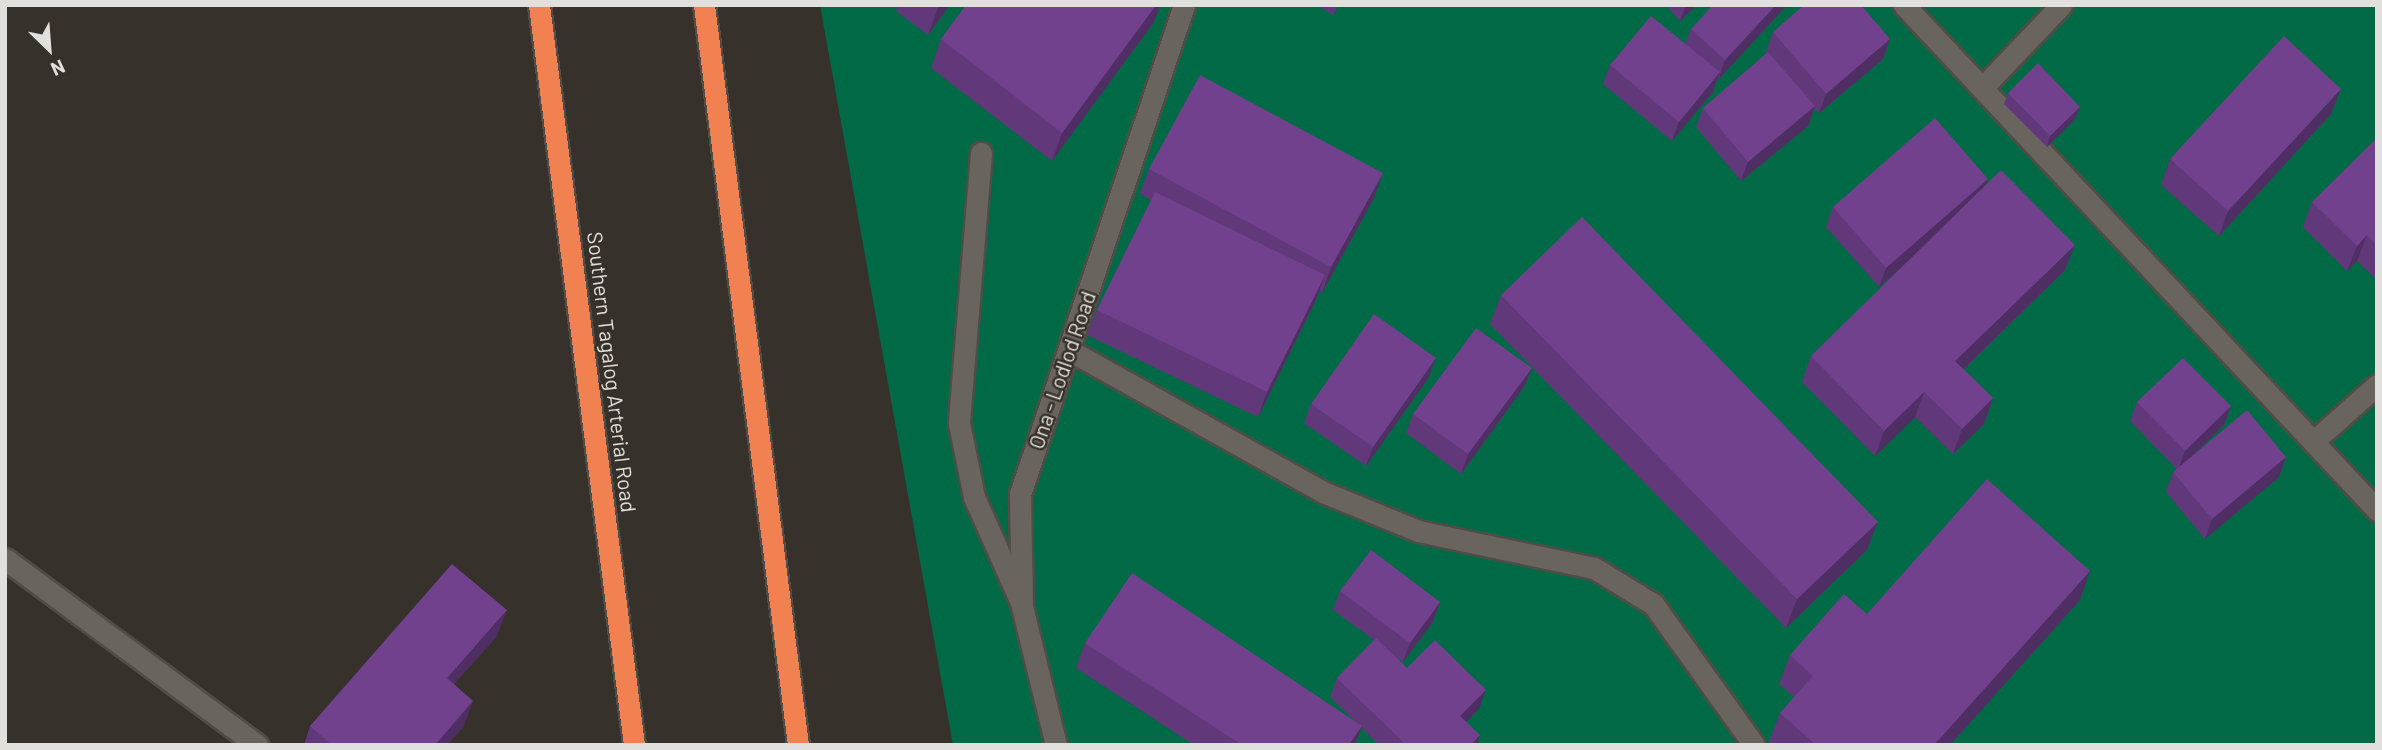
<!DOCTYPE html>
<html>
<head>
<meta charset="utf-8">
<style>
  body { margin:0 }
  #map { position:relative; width:2382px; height:750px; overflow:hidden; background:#36322b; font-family:Barlow,sans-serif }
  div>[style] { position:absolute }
  .green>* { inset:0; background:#006a46 }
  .roads { filter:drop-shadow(2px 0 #504d48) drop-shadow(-2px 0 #504d48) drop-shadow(0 2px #504d48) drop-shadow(0 -2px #504d48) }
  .lane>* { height:21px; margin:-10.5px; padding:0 10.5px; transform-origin:10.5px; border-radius:10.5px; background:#69655e }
  .street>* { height:21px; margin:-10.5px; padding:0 10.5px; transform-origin:10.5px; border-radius:10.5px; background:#69655e }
  .secondary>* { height:21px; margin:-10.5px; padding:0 10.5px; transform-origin:10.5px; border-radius:10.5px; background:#69655e }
  .highway>* { height:21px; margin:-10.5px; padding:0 10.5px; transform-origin:10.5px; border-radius:10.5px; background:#f18150 }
  .wall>* { inset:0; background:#61387a }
  .shaded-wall>* { inset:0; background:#4f2e63 }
  .building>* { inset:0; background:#71418e }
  span { translate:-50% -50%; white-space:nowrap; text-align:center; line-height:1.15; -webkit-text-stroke:5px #36322b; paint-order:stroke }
  .street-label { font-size:21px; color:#e2e0dc }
  .frame { position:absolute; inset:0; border:7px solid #e2e0dc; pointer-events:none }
  .north { position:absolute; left:14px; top:14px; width:70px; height:70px; -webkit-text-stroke:5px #36322b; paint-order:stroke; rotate:155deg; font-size:19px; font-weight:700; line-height:28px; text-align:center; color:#e2e0dc }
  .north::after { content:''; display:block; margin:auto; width:24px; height:32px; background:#e2e0dc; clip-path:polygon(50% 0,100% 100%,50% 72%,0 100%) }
</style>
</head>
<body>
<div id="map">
  <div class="green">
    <i style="clip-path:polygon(820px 5px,2377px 5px,2377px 745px,953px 745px)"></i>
  </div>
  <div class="roads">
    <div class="lane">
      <i style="left:981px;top:153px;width:271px;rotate:94.7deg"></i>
      <i style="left:959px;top:423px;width:76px;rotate:78.5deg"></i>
      <i style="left:974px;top:497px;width:118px;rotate:66deg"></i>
      <i style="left:1069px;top:350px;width:291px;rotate:29.2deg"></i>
      <i style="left:1323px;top:492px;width:103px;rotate:22.3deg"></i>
      <i style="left:1418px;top:531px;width:180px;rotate:11.9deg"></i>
      <i style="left:1594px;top:568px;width:69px;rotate:31.4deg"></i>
      <i style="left:1653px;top:604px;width:173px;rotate:54.4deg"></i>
      <i style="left:2315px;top:440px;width:83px;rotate:-41.6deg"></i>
    </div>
    <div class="street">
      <i style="left:1904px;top:5px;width:692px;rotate:46.87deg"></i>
      <i style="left:1983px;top:87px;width:113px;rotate:-46.4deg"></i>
      <i style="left:5px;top:559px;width:313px;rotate:36.4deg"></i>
    </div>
    <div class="secondary">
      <i style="left:1056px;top:745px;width:142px;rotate:-103.8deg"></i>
      <i style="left:1022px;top:607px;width:113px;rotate:-91deg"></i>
      <i style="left:1020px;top:494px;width:516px;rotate:-71.46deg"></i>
    </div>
    <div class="highway">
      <i style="left:539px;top:5px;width:746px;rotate:82.68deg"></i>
      <i style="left:704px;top:5px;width:746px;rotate:82.76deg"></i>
    </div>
  </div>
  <div class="wall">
    <i style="clip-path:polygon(898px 5px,950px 5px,928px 35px,896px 11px)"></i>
    <i style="clip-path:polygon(966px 5px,1160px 5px,1154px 22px,1052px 161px,931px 68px,941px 39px)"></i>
    <i style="clip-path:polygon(1316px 5px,1339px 5px,1333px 15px)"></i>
    <i style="clip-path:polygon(1666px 5px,1697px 5px,1680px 21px)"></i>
    <i style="clip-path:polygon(1787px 5px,1718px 80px,1717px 79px,1713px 92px,1672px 141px,1603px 84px,1610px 65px,1685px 44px,1691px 29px)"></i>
    <i style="clip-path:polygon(1773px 32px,1890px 39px,1883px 59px,1819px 113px,1814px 108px,1808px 126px,1741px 181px,1696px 127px,1703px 108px,1767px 53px,1766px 52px)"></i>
    <i style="clip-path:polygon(2008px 93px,2076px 118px,2047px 147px,2004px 104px)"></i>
    <i style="clip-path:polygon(2331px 114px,2219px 236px,2161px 185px,2170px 159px)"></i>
    <i style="clip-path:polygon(2377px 138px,2377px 280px,2357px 261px,2347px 271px,2303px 227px,2312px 202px)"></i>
    <i style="clip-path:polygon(1149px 169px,1374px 198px,1322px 293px,1319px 291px,1316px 300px,1258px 417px,1087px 335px,1097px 310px,1151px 200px,1140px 194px)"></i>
    <i style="clip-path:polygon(1985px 186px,2065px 270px,1964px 369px,1993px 398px,1984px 424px,1953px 454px,1915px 417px,1875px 456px,1802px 382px,1811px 356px,1905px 265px,1879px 287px,1826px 227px,1833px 207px)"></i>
    <i style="clip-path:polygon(1501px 295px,1867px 550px,1786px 628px,1490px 324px)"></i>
    <i style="clip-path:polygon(1532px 368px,1524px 387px,1461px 474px,1406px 433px,1413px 414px)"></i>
    <i style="clip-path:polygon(1429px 377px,1366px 466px,1304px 423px,1311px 404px)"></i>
    <i style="clip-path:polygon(2137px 402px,2231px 406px,2224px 425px,2190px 458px,2286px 457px,2279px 477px,2205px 539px,2166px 492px,2173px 472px,2177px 469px,2130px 421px)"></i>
    <i style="clip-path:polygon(1340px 591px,1440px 602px,1433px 622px,1403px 662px,1397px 658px,1407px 668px,1479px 709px,1466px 722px,1477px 745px,1379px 745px,1361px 727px,1355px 745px,1194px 745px,1076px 668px,1085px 643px,1355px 721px,1330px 697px,1337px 678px,1374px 640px,1333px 610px)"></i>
    <i style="clip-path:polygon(2080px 600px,1950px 745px,1773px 745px,1769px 742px,1780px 713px,1794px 697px,1779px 684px,1790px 655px)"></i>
    <i style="clip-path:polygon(497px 636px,454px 684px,464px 726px,447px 745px,304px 745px,310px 726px)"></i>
  </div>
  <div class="shaded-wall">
    <i style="clip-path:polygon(939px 5px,950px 5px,928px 35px)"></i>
    <i style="clip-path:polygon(1156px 5px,1160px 5px,1154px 22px,1052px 161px,1062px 133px)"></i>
    <i style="clip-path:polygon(1686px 5px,1697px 5px,1680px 21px)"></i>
    <i style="clip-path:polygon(1776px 5px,1787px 5px,1718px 80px,1725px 60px)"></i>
    <i style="clip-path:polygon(1890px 39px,1883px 59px,1819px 113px,1826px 94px)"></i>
    <i style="clip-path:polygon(1720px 72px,1713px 92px,1672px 141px,1679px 122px)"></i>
    <i style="clip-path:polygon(2341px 89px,2331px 114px,2219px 236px,2228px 211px)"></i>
    <i style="clip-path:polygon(1815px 106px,1808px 126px,1741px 181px,1748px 162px)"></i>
    <i style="clip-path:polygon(2080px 107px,2076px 118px,2047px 147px,2050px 136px)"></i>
    <i style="clip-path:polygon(1383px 173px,1374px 198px,1322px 293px,1331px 267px)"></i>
    <i style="clip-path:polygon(1988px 179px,1981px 198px,1879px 287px,1886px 268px)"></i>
    <i style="clip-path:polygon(2367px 235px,2357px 261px,2347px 271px,2357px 246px)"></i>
    <i style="clip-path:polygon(2075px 245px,2065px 270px,1946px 386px,1955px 361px)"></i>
    <i style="clip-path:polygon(1325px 275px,1316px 300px,1258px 417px,1267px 392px)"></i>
    <i style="clip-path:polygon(1436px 358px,1429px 377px,1366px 466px,1373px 447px)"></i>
    <i style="clip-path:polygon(1532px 368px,1524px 387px,1461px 474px,1468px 454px)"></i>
    <i style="clip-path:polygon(1924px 392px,1915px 417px,1875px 456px,1884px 431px)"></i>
    <i style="clip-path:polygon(1993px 398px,1984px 424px,1953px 454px,1962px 429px)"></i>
    <i style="clip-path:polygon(2231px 406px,2224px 425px,2178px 470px,2185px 451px)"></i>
    <i style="clip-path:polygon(2286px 457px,2279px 477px,2205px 539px,2212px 519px)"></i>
    <i style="clip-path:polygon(1878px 522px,1867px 550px,1786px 628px,1797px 599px)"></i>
    <i style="clip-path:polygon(2090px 571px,2080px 600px,1950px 745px,1934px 745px)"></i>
    <i style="clip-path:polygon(1440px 602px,1433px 622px,1403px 662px,1410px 643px)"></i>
    <i style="clip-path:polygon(507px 610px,497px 636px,437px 703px,447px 678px)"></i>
    <i style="clip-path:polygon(1486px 690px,1479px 709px,1453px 735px,1460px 716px)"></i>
    <i style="clip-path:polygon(473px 701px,464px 726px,447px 745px,435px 745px)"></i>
    <i style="clip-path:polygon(1362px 726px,1355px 745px,1349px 745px)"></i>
    <i style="clip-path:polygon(1480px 735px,1477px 745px,1471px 745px)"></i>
  </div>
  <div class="building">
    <i style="clip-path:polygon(966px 5px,1156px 5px,1062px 133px,941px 39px)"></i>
    <i style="clip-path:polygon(1713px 5px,1776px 5px,1725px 60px,1691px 29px)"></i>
    <i style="clip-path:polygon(1804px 5px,1861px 5px,1890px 39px,1826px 94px,1773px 32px)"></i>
    <i style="clip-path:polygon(1651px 16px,1720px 72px,1679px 122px,1610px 65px)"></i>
    <i style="clip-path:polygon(2284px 36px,2341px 89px,2228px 211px,2170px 159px)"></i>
    <i style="clip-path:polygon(1768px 52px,1815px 106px,1748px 162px,1703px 108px)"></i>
    <i style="clip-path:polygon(2038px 63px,2080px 107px,2050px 136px,2008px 93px)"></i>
    <i style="clip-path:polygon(1200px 75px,1383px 173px,1331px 267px,1149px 169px)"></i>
    <i style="clip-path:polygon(1935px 118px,1988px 179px,1886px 268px,1833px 207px)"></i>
    <i style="clip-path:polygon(2377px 138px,2377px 246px,2367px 235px,2357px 246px,2312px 202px)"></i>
    <i style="clip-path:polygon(2001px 170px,2075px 245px,1955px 361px,1993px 398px,1962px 429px,1924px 392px,1884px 431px,1811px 356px)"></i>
    <i style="clip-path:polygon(1155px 192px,1325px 275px,1267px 392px,1097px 310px)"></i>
    <i style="clip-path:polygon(1582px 217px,1878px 522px,1797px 599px,1501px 295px)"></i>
    <i style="clip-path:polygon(1374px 314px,1436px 358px,1373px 447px,1311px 404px)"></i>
    <i style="clip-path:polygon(1476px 328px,1532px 368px,1468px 454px,1413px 414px)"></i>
    <i style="clip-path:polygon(2183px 358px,2231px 406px,2185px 451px,2137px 402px)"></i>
    <i style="clip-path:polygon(2247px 410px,2286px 457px,2212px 519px,2173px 472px)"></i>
    <i style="clip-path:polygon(1987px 479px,2090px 571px,1934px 745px,1816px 745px,1780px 713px,1813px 676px,1790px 655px,1844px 594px,1867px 614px)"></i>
    <i style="clip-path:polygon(1371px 550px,1440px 602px,1410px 643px,1340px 591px)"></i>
    <i style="clip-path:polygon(452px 564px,507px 610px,447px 678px,473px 701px,435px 745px,332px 745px,310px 726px)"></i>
    <i style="clip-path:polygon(1132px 573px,1362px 726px,1349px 744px,1350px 745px,1242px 745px,1085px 643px)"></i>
    <i style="clip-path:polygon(1376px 638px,1407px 668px,1435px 640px,1486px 690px,1460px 716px,1480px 735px,1471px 745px,1406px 745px,1337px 678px)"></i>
  </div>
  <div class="street-label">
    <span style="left:1062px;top:370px;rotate:-71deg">Ona - Lodlod Road</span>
    <span style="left:612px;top:372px;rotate:83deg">Southern Tagalog Arterial Road</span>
  </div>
  <div class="frame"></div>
  <div class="north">N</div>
</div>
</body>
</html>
